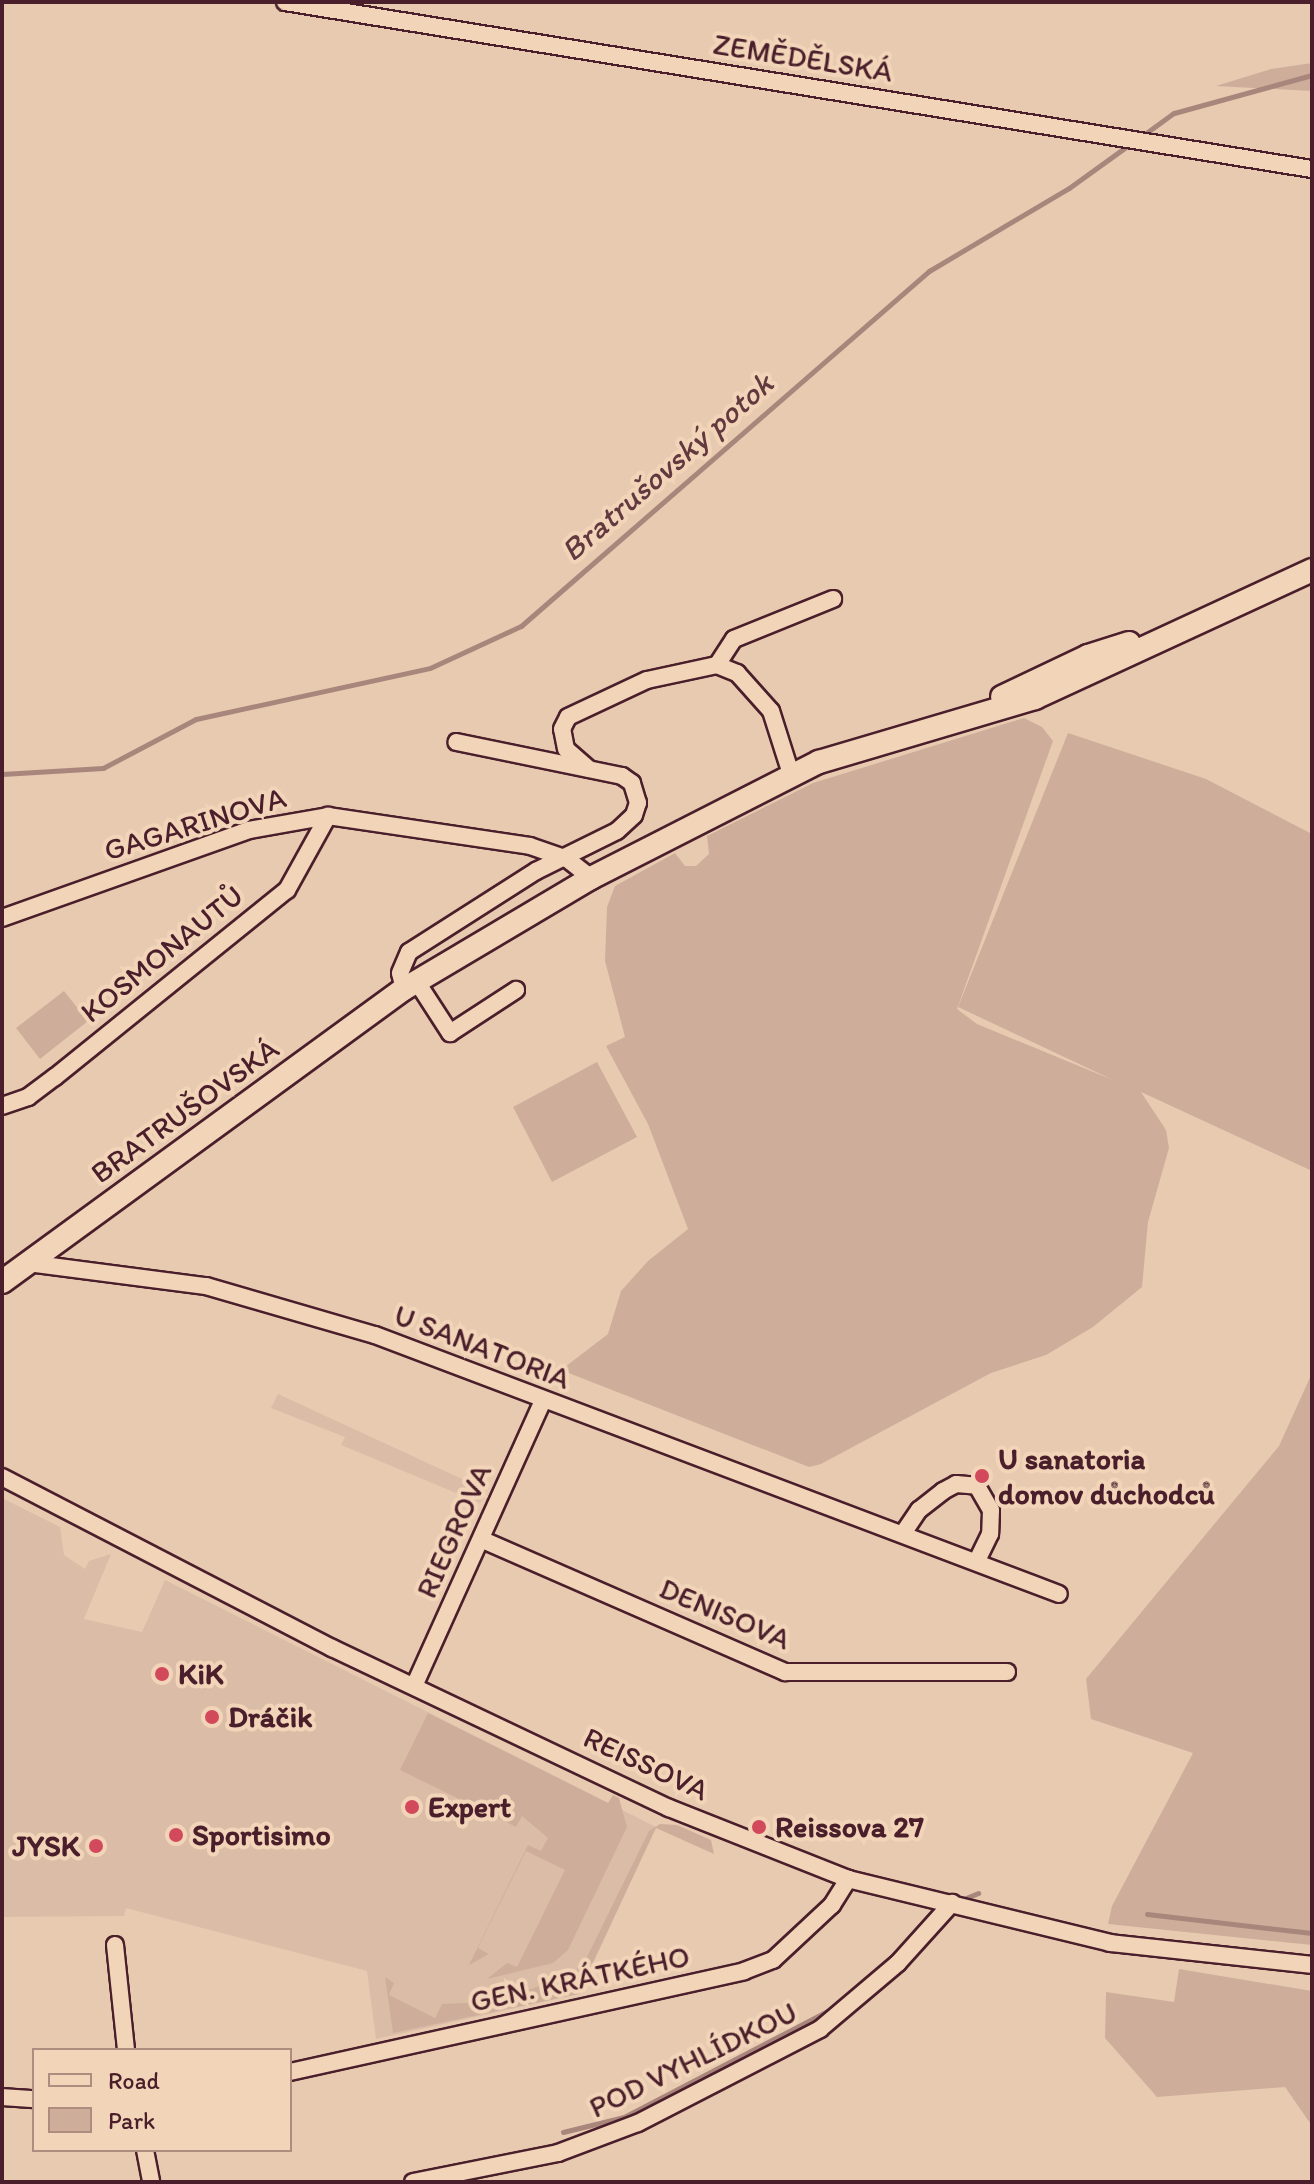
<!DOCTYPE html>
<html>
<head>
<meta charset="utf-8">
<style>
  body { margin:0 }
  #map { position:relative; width:1314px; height:2184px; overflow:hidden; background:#e8cab1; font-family:Itim,sans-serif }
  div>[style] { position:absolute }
  .built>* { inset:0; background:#dbbca6 }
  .green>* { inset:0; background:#ceae9a }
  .stream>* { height:5px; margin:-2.5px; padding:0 2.5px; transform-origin:2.5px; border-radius:2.5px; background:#a9867b }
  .roads { filter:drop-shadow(2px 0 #4a1f2b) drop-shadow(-2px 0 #4a1f2b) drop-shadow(0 2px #4a1f2b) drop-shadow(0 -2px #4a1f2b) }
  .street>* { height:16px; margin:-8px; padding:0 8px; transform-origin:8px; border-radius:8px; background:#f2d5b9 }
  .secondary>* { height:22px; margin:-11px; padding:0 11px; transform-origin:11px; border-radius:11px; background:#f2d5b9 }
  .dots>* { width:22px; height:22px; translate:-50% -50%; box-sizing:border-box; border:4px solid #f2d5b9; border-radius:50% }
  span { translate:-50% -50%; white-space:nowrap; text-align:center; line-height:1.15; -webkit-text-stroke:8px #f2d5b9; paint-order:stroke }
  .street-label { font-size:30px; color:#4a1f2b }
  .poi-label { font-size:30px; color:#4a1f2b; font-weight:700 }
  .left { translate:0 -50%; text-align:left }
  .right { translate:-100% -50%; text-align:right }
  .water-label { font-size:32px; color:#62393f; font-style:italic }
  .frame { position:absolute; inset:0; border:4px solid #4a1f2b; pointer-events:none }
  .legend { position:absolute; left:32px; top:2048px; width:260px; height:104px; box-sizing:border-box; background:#f2d5b9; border:2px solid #af8c80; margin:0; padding:10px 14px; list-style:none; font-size:24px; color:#4a1f2b }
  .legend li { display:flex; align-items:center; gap:16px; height:40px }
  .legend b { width:40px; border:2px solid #af8c80 }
</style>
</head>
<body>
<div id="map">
  <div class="built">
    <i style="clip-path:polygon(278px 1394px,486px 1490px,480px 1503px,341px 1445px,345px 1437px,271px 1408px)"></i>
    <i style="clip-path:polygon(2px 1498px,60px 1527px,64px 1555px,85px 1569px,89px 1561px,111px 1554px,84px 1619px,142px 1632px,165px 1580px,656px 1827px,579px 1994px,376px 2039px,367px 1971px,126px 1908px,124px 1916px,2px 1917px)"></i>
  </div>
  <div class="green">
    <i style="clip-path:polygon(1312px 63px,1312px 91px,1216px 86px,1271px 69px)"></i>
    <i style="clip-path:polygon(1024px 718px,1042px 727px,1053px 741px,957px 1009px,977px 1024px,1113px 1080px,958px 1007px,1068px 733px,1206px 779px,1312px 834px,1312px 1171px,1141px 1092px,1166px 1130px,1169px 1148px,1148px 1222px,1142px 1287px,1093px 1327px,1046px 1355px,991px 1373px,821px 1464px,809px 1467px,561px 1370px,608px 1334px,621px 1291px,648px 1261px,688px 1229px,648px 1124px,606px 1046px,625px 1037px,605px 961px,607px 907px,615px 886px,675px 853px,685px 866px,696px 866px,709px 854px,707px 836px,813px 783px)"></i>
    <i style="clip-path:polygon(64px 991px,88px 1021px,40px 1059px,16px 1028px)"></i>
    <i style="clip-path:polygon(597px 1062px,637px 1137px,552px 1182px,513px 1107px)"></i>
    <i style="clip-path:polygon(1312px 1373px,1312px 1945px,1108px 1924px,1112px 1906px,1193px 1753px,1091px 1719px,1086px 1679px,1279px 1446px)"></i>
    <i style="clip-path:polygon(428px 1713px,608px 1803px,613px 1795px,619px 1798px,627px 1827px,568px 1950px,553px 1963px,487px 1979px,507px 1963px,517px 1967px,565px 1870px,526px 1851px,478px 1948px,489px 1954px,469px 1965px,528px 1845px,541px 1851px,548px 1838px,522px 1816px,516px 1827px,400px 1770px)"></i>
    <i style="clip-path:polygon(660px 1824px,677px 1825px,711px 1840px,714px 1854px,656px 1828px,578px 1994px,393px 2033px,385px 1977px,394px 1983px,389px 1995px,435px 2018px,442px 2004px,493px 2002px,572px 1975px,584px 1963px,649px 1831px)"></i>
    <i style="clip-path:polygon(1179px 1969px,1312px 1991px,1312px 2126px,1285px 2087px,1157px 2097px,1105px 2038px,1106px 1992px,1174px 2002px)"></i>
  </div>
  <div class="stream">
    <i style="left:1142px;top:136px;width:39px;rotate:-36deg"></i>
    <i style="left:1174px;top:113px;width:143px;rotate:-15.4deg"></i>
    <i style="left:2px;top:774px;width:101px;rotate:-3.4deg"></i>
    <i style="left:103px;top:768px;width:105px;rotate:-27.8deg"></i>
    <i style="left:196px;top:719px;width:239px;rotate:-12.3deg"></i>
    <i style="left:430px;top:668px;width:100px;rotate:-24.8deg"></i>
    <i style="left:521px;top:626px;width:541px;rotate:-41.03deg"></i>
    <i style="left:929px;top:271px;width:163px;rotate:-30.7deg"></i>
    <i style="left:1069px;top:188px;width:75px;rotate:-35.8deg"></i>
    <i style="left:956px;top:1902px;width:24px;rotate:-22deg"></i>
    <i style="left:1147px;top:1914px;width:166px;rotate:6.6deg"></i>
    <i style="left:563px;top:2132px;width:63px;rotate:-13.8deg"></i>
    <i style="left:624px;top:2117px;width:236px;rotate:-27.5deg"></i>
    <i style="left:833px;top:2008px;width:89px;rotate:-40.9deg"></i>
  </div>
  <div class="roads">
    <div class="street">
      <i style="left:285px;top:2px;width:1040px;rotate:9.24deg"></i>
      <i style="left:717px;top:665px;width:31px;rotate:-57deg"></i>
      <i style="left:734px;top:639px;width:107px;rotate:-22deg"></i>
      <i style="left:589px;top:769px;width:30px;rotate:-139deg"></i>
      <i style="left:566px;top:749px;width:20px;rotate:-101deg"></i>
      <i style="left:562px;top:729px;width:13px;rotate:-63deg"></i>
      <i style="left:568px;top:717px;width:87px;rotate:-25.1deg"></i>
      <i style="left:647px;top:680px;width:72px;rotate:-12.1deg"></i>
      <i style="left:717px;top:665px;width:22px;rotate:22deg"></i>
      <i style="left:737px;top:673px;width:51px;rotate:48.2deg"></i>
      <i style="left:771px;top:711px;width:66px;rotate:72.4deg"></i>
      <i style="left:2px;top:918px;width:262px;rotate:-19.6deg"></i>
      <i style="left:249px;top:830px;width:80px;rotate:-10deg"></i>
      <i style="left:328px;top:816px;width:204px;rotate:8.4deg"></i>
      <i style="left:530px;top:846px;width:39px;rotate:19deg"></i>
      <i style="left:567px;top:859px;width:31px;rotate:38deg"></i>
      <i style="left:417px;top:982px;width:61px;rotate:57.1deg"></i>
      <i style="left:450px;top:1033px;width:79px;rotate:-33.1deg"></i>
      <i style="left:404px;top:989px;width:16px;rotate:-104deg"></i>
      <i style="left:400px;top:973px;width:23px;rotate:-67deg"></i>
      <i style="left:409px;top:952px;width:151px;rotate:-32.5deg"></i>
      <i style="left:536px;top:871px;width:90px;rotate:-26.3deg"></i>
      <i style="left:617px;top:831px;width:23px;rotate:-43deg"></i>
      <i style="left:634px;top:815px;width:13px;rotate:-72deg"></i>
      <i style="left:638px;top:803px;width:21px;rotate:-107deg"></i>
      <i style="left:632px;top:783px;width:12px;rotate:-145deg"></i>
      <i style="left:622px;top:776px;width:169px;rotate:-168.4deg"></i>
      <i style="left:2px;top:1106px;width:28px;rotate:-19deg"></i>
      <i style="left:28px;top:1097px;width:34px;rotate:-37deg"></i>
      <i style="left:55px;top:1077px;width:298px;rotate:-38.9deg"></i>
      <i style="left:287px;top:890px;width:85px;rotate:-61deg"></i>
      <i style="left:28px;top:1263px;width:179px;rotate:7.4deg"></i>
      <i style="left:206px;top:1286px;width:176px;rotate:16.2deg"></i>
      <i style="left:375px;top:1335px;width:731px;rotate:20.74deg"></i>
      <i style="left:2px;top:1477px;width:372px;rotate:27.4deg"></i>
      <i style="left:332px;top:1648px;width:373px;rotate:25.4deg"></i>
      <i style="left:669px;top:1808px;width:193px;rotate:21.6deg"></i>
      <i style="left:848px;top:1879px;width:270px;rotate:13.7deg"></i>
      <i style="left:1110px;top:1943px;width:203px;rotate:6.2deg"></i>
      <i style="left:904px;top:1532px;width:27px;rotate:-56deg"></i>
      <i style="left:919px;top:1510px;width:31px;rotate:-38deg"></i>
      <i style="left:943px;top:1491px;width:15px;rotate:-28deg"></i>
      <i style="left:956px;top:1484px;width:21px;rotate:5deg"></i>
      <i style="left:977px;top:1486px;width:28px;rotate:60deg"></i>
      <i style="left:991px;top:1510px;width:24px;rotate:92deg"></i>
      <i style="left:990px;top:1534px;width:30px;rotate:116deg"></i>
      <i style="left:483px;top:1540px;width:330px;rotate:23.6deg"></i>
      <i style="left:785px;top:1672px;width:222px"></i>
      <i style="left:415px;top:1684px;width:311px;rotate:-65.7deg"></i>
      <i style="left:115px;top:1945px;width:106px;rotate:84deg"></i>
      <i style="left:290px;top:2072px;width:465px;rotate:-12.5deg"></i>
      <i style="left:744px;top:1971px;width:31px;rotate:-21deg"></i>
      <i style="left:773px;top:1960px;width:81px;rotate:-43deg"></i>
      <i style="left:832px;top:1905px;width:31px;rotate:-58deg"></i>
      <i style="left:2px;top:2097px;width:32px;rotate:4deg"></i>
      <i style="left:145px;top:2150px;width:33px;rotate:79deg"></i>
      <i style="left:413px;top:2182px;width:148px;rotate:-11.3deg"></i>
      <i style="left:558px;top:2153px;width:85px;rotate:-20.6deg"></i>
      <i style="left:638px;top:2123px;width:205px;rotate:-27.3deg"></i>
      <i style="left:820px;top:2029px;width:102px;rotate:-40.2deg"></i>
      <i style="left:898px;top:1963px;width:81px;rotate:-48deg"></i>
    </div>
    <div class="secondary">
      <i style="left:1002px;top:697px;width:95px;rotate:-25.5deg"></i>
      <i style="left:1088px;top:656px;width:43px;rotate:-17.6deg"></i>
      <i style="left:2px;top:1282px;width:497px;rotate:-36.1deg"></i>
      <i style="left:404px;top:989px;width:217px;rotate:-30.7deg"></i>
      <i style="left:591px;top:878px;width:256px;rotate:-27deg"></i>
      <i style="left:819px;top:762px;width:225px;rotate:-16.5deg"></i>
      <i style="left:1035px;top:698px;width:305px;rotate:-24.8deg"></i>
    </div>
  </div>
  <div class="dots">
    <i style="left:982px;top:1476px;background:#d1495b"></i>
    <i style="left:162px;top:1674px;background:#d1495b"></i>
    <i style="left:212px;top:1717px;background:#d1495b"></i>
    <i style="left:412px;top:1807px;background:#d1495b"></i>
    <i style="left:759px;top:1827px;background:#d1495b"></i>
    <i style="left:176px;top:1835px;background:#d1495b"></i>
    <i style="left:96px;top:1846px;background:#d1495b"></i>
  </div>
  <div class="street-label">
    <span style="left:803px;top:58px;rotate:9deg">ZEMĚDĚLSKÁ</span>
    <span style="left:195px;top:824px;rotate:-17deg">GAGARINOVA</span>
    <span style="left:162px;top:954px;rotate:-39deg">KOSMONAUTŮ</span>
    <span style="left:185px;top:1111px;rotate:-36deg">BRATRUŠOVSKÁ</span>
    <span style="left:482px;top:1347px;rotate:21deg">U SANATORIA</span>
    <span style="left:454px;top:1531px;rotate:-66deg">RIEGROVA</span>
    <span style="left:725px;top:1614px;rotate:23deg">DENISOVA</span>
    <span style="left:646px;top:1764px;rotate:25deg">REISSOVA</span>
    <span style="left:580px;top:1979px;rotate:-12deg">GEN. KRÁTKÉHO</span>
    <span style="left:693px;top:2060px;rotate:-26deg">POD VYHLÍDKOU</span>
  </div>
  <div class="poi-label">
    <span class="left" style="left:998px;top:1476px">U sanatoria<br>domov důchodců</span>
    <span class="left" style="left:178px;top:1674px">KiK</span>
    <span class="left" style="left:228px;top:1717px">Dráčik</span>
    <span class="left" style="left:428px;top:1807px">Expert</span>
    <span class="left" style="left:775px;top:1827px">Reissova 27</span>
    <span class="left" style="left:192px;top:1835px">Sportisimo</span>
    <span class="right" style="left:80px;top:1846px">JYSK</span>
  </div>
  <div class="water-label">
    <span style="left:667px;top:467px;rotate:-41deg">Bratrušovský potok</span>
  </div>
  <div class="frame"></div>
  <ul class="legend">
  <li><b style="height:10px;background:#f2d5b9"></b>Road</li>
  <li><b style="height:22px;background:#ceae9a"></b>Park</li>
  </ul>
</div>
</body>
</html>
